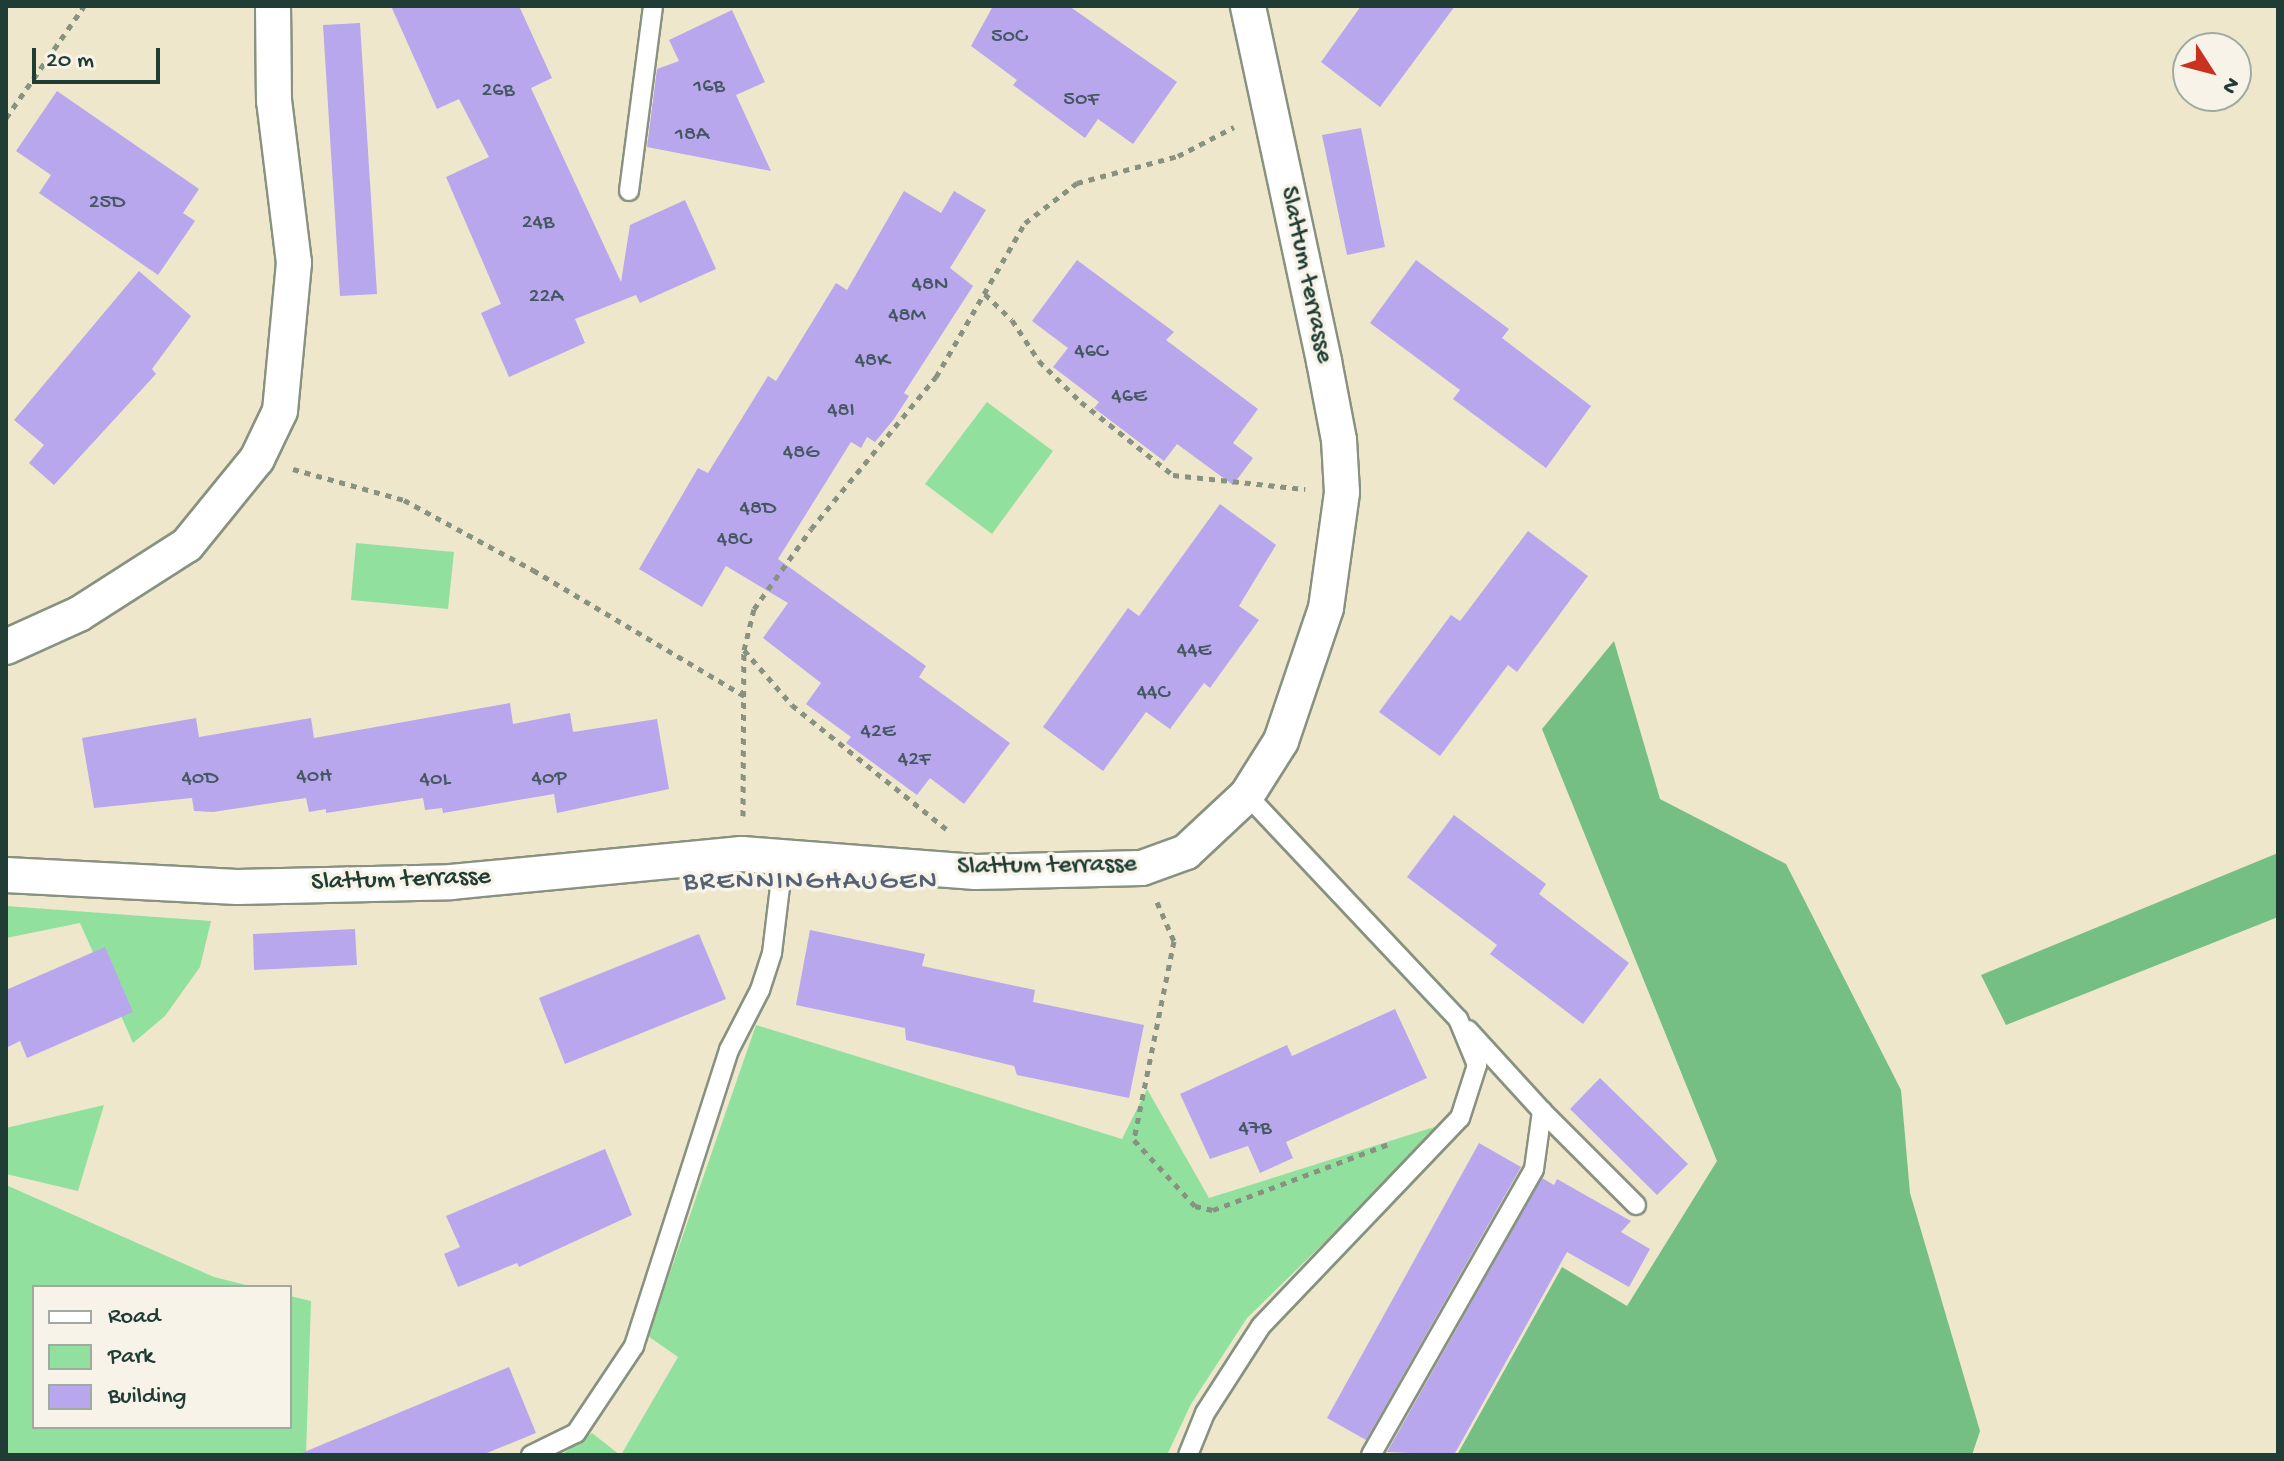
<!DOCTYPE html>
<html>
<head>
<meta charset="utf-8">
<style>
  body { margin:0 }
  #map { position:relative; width:2284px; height:1461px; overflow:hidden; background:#efe7cc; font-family:"Gochi Hand",sans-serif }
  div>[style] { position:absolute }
  .green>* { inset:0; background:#92e09d }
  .forest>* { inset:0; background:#75be84 }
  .building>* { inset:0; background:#b8a7ed }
  .path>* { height:5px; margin-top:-2.5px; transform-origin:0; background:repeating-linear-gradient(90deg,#879280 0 6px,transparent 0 12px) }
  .roads { filter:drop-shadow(2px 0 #879280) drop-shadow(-2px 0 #879280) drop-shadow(0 2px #879280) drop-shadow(0 -2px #879280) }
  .lane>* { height:18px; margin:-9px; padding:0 9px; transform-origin:9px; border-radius:9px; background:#fff }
  .street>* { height:34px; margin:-17px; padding:0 17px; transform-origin:17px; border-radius:17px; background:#fff }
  span { translate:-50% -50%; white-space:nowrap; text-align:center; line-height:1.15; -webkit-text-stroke:7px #f7f3e8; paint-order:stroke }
  .number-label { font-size:22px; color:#455862 }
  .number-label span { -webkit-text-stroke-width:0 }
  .street-label { font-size:26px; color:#1f3d34 }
  .neighbourhood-label { font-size:28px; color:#556275; letter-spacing:2px }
  .frame { position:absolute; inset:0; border:8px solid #1f3d34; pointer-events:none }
  .legend { position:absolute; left:32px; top:1285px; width:260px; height:144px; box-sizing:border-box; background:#f7f3e8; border:2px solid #a1aaa0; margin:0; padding:10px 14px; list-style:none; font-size:24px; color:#1f3d34 }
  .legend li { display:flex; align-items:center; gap:16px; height:40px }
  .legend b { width:40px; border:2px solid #a1aaa0 }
  .north { position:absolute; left:2172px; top:32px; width:80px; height:80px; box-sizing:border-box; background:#f7f3e8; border:2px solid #a1aaa0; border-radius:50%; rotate:126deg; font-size:22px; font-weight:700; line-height:32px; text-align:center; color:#1f3d34 }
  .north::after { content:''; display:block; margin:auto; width:28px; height:36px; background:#c8321e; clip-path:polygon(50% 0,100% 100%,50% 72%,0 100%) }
  .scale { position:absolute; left:32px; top:48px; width:128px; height:36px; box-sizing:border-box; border:4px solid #1f3d34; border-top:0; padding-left:10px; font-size:24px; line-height:28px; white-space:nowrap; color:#1f3d34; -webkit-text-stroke:6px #f7f3e8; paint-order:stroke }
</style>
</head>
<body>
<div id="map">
  <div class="green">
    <i style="clip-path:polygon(987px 402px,1053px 451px,992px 534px,925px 484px)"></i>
    <i style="clip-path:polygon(356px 543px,454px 552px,448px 609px,351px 600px)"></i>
    <i style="clip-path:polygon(6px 906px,211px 921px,200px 967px,165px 1016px,133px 1043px,80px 923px,6px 938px)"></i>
    <i style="clip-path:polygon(756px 1025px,1122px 1139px,1147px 1089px,1209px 1198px,1447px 1123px,1247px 1318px,1191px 1404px,1167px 1455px,621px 1455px,678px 1357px,648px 1336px)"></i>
    <i style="clip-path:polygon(104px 1105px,78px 1191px,6px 1174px,6px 1128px)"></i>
    <i style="clip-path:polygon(6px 1185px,214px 1277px,254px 1287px,34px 1287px,34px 1427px,290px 1427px,290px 1296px,311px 1301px,306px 1455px,6px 1455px)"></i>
    <i style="clip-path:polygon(592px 1433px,620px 1455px,561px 1455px)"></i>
  </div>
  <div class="forest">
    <i style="clip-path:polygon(1614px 641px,1660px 799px,1786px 864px,1901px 1090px,1910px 1193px,1980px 1431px,1972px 1455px,1457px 1455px,1562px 1267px,1627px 1306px,1717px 1161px,1542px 729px)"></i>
    <i style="clip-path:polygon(2278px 853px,2278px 917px,2006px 1025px,1981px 975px)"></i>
  </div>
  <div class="building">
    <i style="clip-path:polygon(391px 6px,519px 6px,552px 78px,531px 88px,621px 282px,630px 225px,685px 200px,716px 269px,640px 303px,636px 295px,575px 319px,585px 343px,509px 377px,481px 313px,501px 304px,446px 177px,489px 157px,459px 99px,437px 109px)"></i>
    <i style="clip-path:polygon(993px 6px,1069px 6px,1177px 82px,1133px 144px,1098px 119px,1085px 138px,1013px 85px,1017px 80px,971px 46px)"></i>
    <i style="clip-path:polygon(1361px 6px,1455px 6px,1380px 107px,1321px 62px)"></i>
    <i style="clip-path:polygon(732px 10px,765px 82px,736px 95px,771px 171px,647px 147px,657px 69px,679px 61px,669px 40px)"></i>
    <i style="clip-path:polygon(360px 23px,377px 294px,340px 296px,323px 25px)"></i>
    <i style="clip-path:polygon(57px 91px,199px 189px,183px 213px,195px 221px,158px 275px,39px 193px,51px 175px,16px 151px)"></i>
    <i style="clip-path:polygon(1361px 128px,1385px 247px,1347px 255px,1322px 135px)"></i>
    <i style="clip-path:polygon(904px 191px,941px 213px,954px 191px,986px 210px,950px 268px,973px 286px,904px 393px,909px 396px,894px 419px,875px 442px,867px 437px,861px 448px,851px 442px,778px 559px,926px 666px,919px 677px,1010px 743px,964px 804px,930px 778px,917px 795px,846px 743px,851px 737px,806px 704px,821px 683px,763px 638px,788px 603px,726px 566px,702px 607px,639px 569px,698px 468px,708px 473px,768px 376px,776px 381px,836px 283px,847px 290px)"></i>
    <i style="clip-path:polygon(1077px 260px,1174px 332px,1166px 340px,1258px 409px,1233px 443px,1253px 458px,1233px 485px,1177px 444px,1164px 461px,1094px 408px,1099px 402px,1053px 367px,1068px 348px,1032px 321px)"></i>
    <i style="clip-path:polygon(1416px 260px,1509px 329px,1502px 338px,1591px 406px,1546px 468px,1453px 399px,1460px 390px,1370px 323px)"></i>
    <i style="clip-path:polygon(139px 271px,191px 316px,152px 369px,156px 374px,54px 485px,29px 463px,44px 445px,14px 420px)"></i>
    <i style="clip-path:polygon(1220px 504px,1276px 545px,1239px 606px,1259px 620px,1210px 688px,1204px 683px,1170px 729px,1146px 712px,1103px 771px,1043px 727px,1128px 608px,1139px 616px)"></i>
    <i style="clip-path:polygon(1528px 531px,1588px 576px,1517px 672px,1508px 665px,1440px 756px,1379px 712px,1451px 615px,1460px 621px)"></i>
    <i style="clip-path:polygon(510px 703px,513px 724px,570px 713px,573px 732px,657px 719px,669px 789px,557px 813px,554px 794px,443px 813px,442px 808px,425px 810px,423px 798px,326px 813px,326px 809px,309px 812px,306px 798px,213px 812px,194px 811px,192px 798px,94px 808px,82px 738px,196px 718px,199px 737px,311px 718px,314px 738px)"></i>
    <i style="clip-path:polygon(1454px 815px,1546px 884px,1539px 894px,1629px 963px,1583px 1024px,1490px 954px,1497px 945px,1407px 877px)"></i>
    <i style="clip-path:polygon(355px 929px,357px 965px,254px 970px,253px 934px)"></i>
    <i style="clip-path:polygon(810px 930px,925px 954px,922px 966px,1035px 990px,1033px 1002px,1144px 1025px,1129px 1098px,1017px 1075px,1014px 1066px,906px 1040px,905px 1028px,796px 1005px)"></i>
    <i style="clip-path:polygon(699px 934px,726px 999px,565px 1064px,539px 998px)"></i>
    <i style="clip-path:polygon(105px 947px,133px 1012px,27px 1058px,20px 1041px,6px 1048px,6px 990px)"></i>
    <i style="clip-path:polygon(1395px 1009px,1427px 1078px,1286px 1142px,1293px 1158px,1260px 1173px,1248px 1146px,1210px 1159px,1180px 1094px,1287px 1045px,1292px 1056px)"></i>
    <i style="clip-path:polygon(1600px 1078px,1688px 1164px,1657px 1195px,1570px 1109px)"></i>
    <i style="clip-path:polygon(1479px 1143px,1521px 1167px,1366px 1440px,1327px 1418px)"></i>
    <i style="clip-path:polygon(605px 1149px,632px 1215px,519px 1267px,517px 1263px,458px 1287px,444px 1254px,460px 1247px,446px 1216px)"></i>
    <i style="clip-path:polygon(1542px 1178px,1554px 1185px,1557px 1179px,1631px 1221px,1621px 1232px,1650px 1249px,1629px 1287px,1567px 1252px,1454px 1455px,1387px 1452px)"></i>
    <i style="clip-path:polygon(509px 1367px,536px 1433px,482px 1455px,297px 1455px)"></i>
  </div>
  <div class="path">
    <i style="left:6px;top:118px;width:136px;rotate:-55.1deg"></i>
    <i style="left:985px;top:294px;width:37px;rotate:44deg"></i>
    <i style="left:1012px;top:320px;width:49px;rotate:56.6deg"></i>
    <i style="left:1039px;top:361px;width:59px;rotate:44.3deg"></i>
    <i style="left:1081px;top:402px;width:117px;rotate:38.4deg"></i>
    <i style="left:1173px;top:475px;width:133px;rotate:6.1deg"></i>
    <i style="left:293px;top:469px;width:115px;rotate:15.6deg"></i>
    <i style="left:404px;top:500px;width:147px;rotate:28.5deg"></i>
    <i style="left:533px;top:570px;width:246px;rotate:30.8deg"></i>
    <i style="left:744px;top:650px;width:73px;rotate:48.9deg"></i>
    <i style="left:792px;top:705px;width:198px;rotate:38.8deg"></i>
    <i style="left:743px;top:816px;width:166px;rotate:-89.7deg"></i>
    <i style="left:744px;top:650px;width:42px;rotate:-76.3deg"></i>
    <i style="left:754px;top:609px;width:98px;rotate:-54.5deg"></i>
    <i style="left:811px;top:529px;width:197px;rotate:-50.6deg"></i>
    <i style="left:936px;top:377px;width:178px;rotate:-60deg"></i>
    <i style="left:1025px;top:223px;width:66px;rotate:-37.6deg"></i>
    <i style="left:1077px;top:183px;width:105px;rotate:-15deg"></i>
    <i style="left:1178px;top:156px;width:63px;rotate:-27.4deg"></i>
    <i style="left:1157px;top:902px;width:43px;rotate:66.4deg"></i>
    <i style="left:1174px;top:941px;width:203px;rotate:101.4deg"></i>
    <i style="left:1134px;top:1140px;width:90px;rotate:47.3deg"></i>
    <i style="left:1195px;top:1206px;width:18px;rotate:13deg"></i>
    <i style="left:1213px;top:1210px;width:188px;rotate:-20.6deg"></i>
  </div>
  <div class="roads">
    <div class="lane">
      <i style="left:629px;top:191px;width:187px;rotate:-82.6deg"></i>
      <i style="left:1542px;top:1111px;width:133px;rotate:45deg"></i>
      <i style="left:531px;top:1455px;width:50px;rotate:-26.1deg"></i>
      <i style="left:576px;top:1433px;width:105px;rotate:-56.3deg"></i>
      <i style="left:634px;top:1346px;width:311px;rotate:-72.2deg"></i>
      <i style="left:729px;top:1050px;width:68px;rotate:-62.7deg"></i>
      <i style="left:760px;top:990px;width:39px;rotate:-72deg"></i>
      <i style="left:772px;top:953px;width:100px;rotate:-83.1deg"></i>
      <i style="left:1188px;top:1455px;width:45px;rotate:-68deg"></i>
      <i style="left:1205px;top:1413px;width:103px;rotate:-57.2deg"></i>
      <i style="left:1261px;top:1326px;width:288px;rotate:-46.3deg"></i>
      <i style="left:1460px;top:1118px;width:56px;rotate:-72.2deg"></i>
      <i style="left:1477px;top:1065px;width:50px;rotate:-112.4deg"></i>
      <i style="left:1458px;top:1019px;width:308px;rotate:-133.3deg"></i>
      <i style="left:1371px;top:1455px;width:329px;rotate:-60.3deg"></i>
      <i style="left:1534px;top:1169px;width:59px;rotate:-82.1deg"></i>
      <i style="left:1542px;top:1111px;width:110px;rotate:-132.4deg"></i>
    </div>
    <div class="street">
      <i style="left:6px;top:647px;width:80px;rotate:-24.3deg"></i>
      <i style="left:79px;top:614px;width:128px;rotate:-32.6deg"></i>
      <i style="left:187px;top:545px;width:111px;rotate:-50.9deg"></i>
      <i style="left:257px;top:459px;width:53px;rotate:-64.4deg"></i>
      <i style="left:280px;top:411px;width:149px;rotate:-84.6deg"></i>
      <i style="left:294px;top:263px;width:163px;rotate:-97deg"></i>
      <i style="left:274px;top:101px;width:95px;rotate:-90.6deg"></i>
      <i style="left:6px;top:875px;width:231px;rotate:3deg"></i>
      <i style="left:237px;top:887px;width:214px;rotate:-1.3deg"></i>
      <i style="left:451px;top:882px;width:292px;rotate:-5.5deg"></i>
      <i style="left:742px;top:854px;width:234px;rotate:4.4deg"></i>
      <i style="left:975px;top:872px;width:167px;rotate:-1.4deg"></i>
      <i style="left:1142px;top:868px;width:47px;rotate:-20deg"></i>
      <i style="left:1186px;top:852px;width:83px;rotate:-43.1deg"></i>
      <i style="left:1247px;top:795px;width:64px;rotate:-57.8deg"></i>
      <i style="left:1281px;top:741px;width:140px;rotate:-71.3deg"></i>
      <i style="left:1326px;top:608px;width:117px;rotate:-82.1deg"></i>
      <i style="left:1342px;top:492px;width:52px;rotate:-93.3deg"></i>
      <i style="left:1339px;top:440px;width:80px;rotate:-100.8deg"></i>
      <i style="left:1324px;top:361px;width:363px;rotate:-102.1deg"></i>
    </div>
  </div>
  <div class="number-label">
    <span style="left:1009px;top:38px">50C</span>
    <span style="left:709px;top:88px">16B</span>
    <span style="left:498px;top:92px">26B</span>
    <span style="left:1081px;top:101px">50F</span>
    <span style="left:692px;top:136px">18A</span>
    <span style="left:107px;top:204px">25D</span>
    <span style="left:538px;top:224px">24B</span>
    <span style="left:930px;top:286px">48N</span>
    <span style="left:546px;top:298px">22A</span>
    <span style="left:907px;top:317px">48M</span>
    <span style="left:1091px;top:353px">46C</span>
    <span style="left:872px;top:362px">48K</span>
    <span style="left:1129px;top:398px">46E</span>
    <span style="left:841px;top:412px">48I</span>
    <span style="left:801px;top:454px">48G</span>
    <span style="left:758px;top:510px">48D</span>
    <span style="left:734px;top:541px">48C</span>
    <span style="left:1194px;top:652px">44E</span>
    <span style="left:1153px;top:694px">44C</span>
    <span style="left:878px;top:733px">42E</span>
    <span style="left:914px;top:761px">42F</span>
    <span style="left:314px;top:778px">40H</span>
    <span style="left:200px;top:780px">40D</span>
    <span style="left:549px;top:780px">40P</span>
    <span style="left:435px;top:781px">40L</span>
    <span style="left:1255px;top:1130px">47B</span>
  </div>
  <div class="street-label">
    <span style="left:1305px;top:275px;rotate:78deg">Slattum terrasse</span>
    <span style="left:1047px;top:867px;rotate:-1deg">Slattum terrasse</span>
    <span style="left:401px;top:881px;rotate:-2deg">Slattum terrasse</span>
  </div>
  <div class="neighbourhood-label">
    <span style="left:811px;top:883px">BRENNINGHAUGEN</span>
  </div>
  <div class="frame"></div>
  <ul class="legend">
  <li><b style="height:10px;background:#fff"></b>Road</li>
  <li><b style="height:22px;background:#92e09d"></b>Park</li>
  <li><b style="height:22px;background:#b8a7ed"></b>Building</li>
  </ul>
  <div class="north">N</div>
  <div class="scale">20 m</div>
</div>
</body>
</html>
